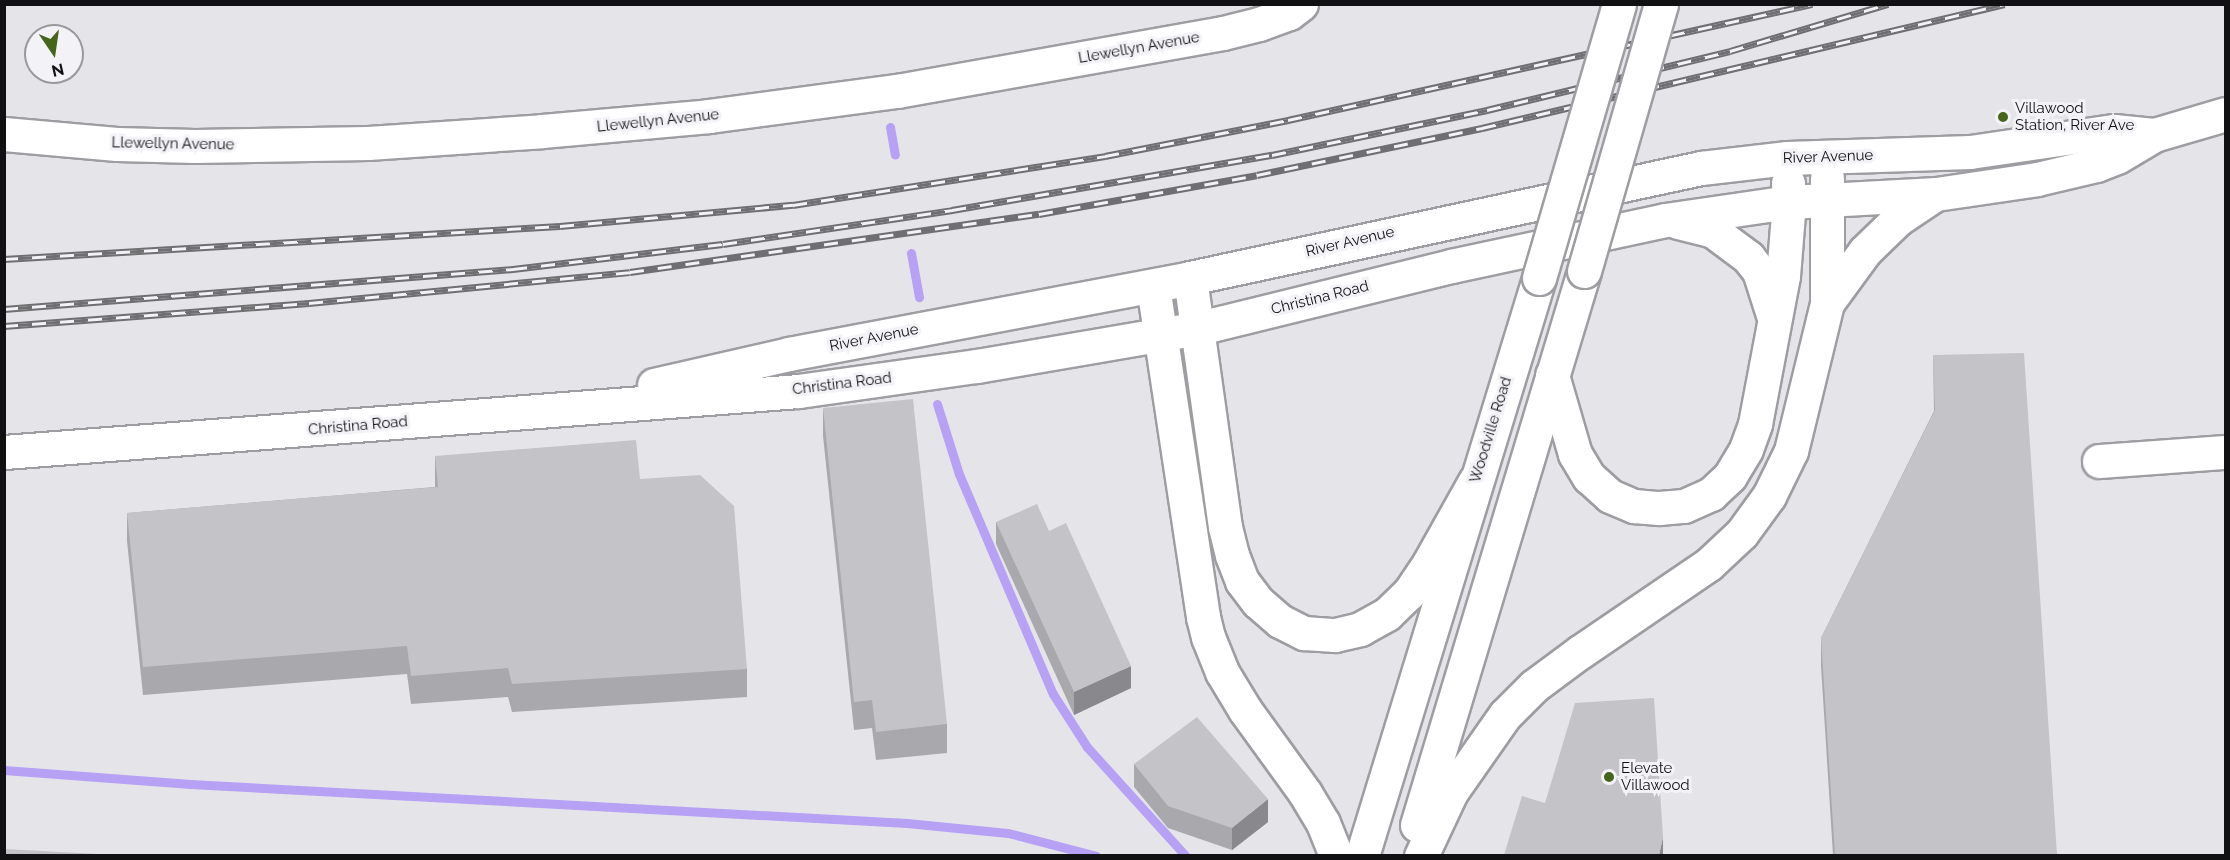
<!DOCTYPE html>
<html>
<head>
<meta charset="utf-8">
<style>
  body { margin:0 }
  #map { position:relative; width:2230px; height:860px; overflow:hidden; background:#e5e5e9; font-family:Raleway,sans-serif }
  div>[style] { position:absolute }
  .stream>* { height:9px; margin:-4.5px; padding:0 4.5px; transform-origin:4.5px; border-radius:4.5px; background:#b6a1f5 }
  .roads { filter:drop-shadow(2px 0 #9e9da1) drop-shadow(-2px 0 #9e9da1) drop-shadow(0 2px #9e9da1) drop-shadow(0 -2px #9e9da1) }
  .minor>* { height:33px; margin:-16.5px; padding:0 16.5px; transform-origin:16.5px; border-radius:16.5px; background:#fff }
  .major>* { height:33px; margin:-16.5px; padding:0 16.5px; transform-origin:16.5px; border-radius:16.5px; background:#fff }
  .rail>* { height:7px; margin-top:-3.5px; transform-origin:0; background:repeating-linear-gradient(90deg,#f3f2f6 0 14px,#6f6f71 0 28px); box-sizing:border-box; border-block:2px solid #6f6f71 }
  .bridges { filter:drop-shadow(2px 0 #9e9da1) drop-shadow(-2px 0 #9e9da1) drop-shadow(0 2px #9e9da1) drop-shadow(0 -2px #9e9da1) }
  .major-bridge>* { height:33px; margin:-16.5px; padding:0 16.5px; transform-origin:16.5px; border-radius:16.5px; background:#fff }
  .wall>* { inset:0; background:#a9a8ac }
  .shaded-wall>* { inset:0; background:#89888c }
  .building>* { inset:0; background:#c4c3c8 }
  .dots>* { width:16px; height:16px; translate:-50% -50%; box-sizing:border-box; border:3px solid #f3f2f6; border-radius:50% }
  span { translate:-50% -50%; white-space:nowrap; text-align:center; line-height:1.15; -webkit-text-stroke:6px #f3f2f6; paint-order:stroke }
  .street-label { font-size:15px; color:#111113 }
  .poi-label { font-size:15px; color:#111113 }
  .left { translate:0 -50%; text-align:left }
  .frame { position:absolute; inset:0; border:6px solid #111113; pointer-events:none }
  .north { position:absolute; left:24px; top:24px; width:60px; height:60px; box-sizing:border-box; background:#f3f2f6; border:2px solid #99989b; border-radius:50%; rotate:167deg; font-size:16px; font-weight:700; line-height:24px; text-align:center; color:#111113 }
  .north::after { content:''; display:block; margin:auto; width:21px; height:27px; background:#44651b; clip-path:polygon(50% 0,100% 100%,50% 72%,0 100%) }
</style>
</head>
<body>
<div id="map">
  <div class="stream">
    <i style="left:890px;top:127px;width:28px;rotate:80deg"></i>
    <i style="left:911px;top:253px;width:45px;rotate:79.7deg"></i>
    <i style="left:937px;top:404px;width:73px;rotate:72.6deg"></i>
    <i style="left:959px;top:474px;width:239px;rotate:66.9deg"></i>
    <i style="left:1053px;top:694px;width:63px;rotate:57.3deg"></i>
    <i style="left:1087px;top:747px;width:147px;rotate:47.8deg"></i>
    <i style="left:4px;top:770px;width:187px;rotate:4.3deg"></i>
    <i style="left:190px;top:784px;width:718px;rotate:3.11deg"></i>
    <i style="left:907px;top:823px;width:101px;rotate:5.7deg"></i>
    <i style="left:1008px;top:833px;width:91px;rotate:14.6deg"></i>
  </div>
  <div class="roads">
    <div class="minor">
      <i style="left:4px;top:134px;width:113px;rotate:5.1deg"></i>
      <i style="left:117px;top:144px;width:78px;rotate:1.5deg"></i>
      <i style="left:195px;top:146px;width:173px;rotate:-1deg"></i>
      <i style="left:368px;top:143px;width:174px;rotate:-3.9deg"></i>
      <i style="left:542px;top:131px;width:168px;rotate:-5.1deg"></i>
      <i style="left:709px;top:116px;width:190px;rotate:-7.6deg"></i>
      <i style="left:897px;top:91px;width:331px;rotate:-10.1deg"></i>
      <i style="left:1223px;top:33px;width:37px;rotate:-14deg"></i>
      <i style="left:1259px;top:24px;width:32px;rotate:-20deg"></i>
      <i style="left:1289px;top:13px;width:15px;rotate:-37deg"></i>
      <i style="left:2099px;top:461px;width:127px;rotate:-4.1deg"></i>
    </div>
    <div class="major">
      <i style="left:1678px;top:222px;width:36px;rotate:14deg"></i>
      <i style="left:1713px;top:231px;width:44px;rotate:36.6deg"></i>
      <i style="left:1748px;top:257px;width:18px;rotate:52deg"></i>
      <i style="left:1759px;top:271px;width:46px;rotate:72.3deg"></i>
      <i style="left:1190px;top:278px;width:251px;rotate:82deg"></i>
      <i style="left:1225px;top:527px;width:29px;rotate:76deg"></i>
      <i style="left:1232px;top:555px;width:28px;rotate:69deg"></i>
      <i style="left:1242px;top:581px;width:26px;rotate:53deg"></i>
      <i style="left:1258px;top:602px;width:29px;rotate:41deg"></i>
      <i style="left:1280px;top:621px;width:27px;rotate:27deg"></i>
      <i style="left:1304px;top:633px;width:31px;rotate:4deg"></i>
      <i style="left:1335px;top:635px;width:26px;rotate:-13deg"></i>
      <i style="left:1360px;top:629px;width:31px;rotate:-29deg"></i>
      <i style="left:1387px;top:614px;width:30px;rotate:-44deg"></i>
      <i style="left:1409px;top:593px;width:36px;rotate:-56deg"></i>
      <i style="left:1429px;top:563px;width:94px;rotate:-60.7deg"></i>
      <i style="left:1153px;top:286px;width:335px;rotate:81.4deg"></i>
      <i style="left:1203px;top:617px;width:21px;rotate:76deg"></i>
      <i style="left:1208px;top:637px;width:38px;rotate:68deg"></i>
      <i style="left:1222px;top:672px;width:44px;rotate:58.8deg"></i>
      <i style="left:1245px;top:710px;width:102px;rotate:54.1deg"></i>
      <i style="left:1305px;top:793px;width:35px;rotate:59deg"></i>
      <i style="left:1323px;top:823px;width:35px;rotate:68deg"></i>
      <i style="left:1827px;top:303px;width:64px;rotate:-53.8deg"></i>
      <i style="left:1865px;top:251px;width:46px;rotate:-44.1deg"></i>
      <i style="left:1898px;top:219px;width:43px;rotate:-33.7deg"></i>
      <i style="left:1552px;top:375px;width:82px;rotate:73.8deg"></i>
      <i style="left:1575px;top:454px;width:27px;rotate:59deg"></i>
      <i style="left:1589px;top:477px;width:28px;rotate:42deg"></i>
      <i style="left:1610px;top:496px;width:26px;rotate:23deg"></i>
      <i style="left:1634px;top:506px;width:25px;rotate:5deg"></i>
      <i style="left:1659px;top:508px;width:25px;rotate:-5deg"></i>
      <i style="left:1684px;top:506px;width:30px;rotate:-24deg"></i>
      <i style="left:1711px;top:494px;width:26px;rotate:-43deg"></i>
      <i style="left:1730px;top:476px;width:31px;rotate:-59deg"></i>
      <i style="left:1746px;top:449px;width:27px;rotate:-70deg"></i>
      <i style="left:1755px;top:424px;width:151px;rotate:-79.3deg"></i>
      <i style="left:1783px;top:276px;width:74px;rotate:-85.4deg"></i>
      <i style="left:1789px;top:202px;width:19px;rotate:-93deg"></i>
      <i style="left:654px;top:385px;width:139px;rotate:-12.9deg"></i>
      <i style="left:789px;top:354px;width:408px;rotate:-10.7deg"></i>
      <i style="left:1190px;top:278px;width:523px;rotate:-12.15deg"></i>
      <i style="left:1701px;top:168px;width:87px;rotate:-6.6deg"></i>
      <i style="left:1787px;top:158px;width:183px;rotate:-1.9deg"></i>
      <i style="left:1970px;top:152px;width:146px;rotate:-8.3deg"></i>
      <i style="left:2114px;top:131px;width:40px;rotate:5.7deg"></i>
      <i style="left:4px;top:452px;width:796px;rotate:-4.39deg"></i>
      <i style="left:798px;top:391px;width:181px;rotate:-8deg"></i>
      <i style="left:977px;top:366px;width:225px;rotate:-9.7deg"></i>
      <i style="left:1199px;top:328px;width:260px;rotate:-13.8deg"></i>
      <i style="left:1451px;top:266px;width:219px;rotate:-12.1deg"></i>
      <i style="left:1665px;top:220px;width:125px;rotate:-8.3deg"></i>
      <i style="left:1789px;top:202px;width:147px;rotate:-3.1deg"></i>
      <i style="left:1936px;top:194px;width:102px;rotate:-8.4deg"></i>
      <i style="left:2037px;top:179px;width:61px;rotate:-13.3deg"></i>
      <i style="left:2096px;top:165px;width:22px;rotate:-21deg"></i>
      <i style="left:2117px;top:157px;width:43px;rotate:-30.7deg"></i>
      <i style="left:2154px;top:135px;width:75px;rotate:-16.3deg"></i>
      <i style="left:1417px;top:825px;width:579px;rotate:-73.22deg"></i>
      <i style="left:1362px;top:856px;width:604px;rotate:-72.97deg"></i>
      <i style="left:1421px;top:856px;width:71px;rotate:-64.9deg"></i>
      <i style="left:1451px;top:792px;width:94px;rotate:-55deg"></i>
      <i style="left:1505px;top:715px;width:41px;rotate:-45deg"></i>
      <i style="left:1534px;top:686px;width:57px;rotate:-36.5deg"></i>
      <i style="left:1580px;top:652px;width:156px;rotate:-34.3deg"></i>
      <i style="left:1709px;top:564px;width:45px;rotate:-43.2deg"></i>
      <i style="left:1742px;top:533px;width:46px;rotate:-53.9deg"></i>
      <i style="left:1769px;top:496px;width:50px;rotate:-63.9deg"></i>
      <i style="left:1791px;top:451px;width:152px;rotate:-76.3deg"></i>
      <i style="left:1827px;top:303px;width:125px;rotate:-90deg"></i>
    </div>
  </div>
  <div class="rail">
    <i style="left:4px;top:259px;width:557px;rotate:-3.4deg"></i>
    <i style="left:560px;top:226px;width:234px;rotate:-5.2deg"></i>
    <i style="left:793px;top:205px;width:316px;rotate:-8.9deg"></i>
    <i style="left:1105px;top:156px;width:187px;rotate:-11.1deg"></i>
    <i style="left:1288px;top:120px;width:537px;rotate:-12.48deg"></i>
    <i style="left:4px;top:309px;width:511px;rotate:-4.49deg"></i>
    <i style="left:513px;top:269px;width:211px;rotate:-6.8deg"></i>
    <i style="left:723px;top:244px;width:232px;rotate:-8.4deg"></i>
    <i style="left:952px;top:210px;width:325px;rotate:-9.8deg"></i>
    <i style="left:1272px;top:155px;width:220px;rotate:-11.8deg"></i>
    <i style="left:1487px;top:110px;width:250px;rotate:-13.6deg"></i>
    <i style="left:1730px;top:51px;width:165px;rotate:-16.6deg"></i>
    <i style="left:4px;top:326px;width:306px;rotate:-4.3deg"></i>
    <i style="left:309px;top:303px;width:322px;rotate:-5.5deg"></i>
    <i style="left:630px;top:272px;width:413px;rotate:-8.1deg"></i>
    <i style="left:1039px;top:214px;width:221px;rotate:-10.1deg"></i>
    <i style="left:1257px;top:175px;width:230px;rotate:-11.8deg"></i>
    <i style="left:1482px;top:128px;width:537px;rotate:-13.34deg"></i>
  </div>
  <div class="bridges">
    <div class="major-bridge">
      <i style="left:1584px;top:271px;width:278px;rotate:-73.9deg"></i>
      <i style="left:1539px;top:278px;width:285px;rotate:-73.7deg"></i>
    </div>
  </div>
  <div class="wall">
    <i style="clip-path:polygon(1933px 355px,2057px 855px,1833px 855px,1821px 666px,1821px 638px,1934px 411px)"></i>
    <i style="clip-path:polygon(823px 408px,947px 724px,947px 753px,876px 760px,872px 728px,854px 730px,823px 436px)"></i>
    <i style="clip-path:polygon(435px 456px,640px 479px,747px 669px,747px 697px,512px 712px,508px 697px,411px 704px,407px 674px,143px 695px,127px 541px,127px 513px,435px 487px)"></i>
    <i style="clip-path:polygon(996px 522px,1049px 531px,1131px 688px,1074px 715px,996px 544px)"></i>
    <i style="clip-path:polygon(1134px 764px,1268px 822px,1232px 850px,1168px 828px,1134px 787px)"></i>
  </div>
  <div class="shaded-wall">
    <i style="clip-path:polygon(1131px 666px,1131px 688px,1074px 715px,1074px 692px)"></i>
    <i style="clip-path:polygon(1268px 799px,1268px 822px,1232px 850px,1232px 828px)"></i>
    <i style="clip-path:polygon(1663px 837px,1663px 855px,1659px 855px)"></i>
  </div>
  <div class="building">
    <i style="clip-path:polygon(2024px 353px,2057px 855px,1835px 855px,1821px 638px,1935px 410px,1933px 355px)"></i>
    <i style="clip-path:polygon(913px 399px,947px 724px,876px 732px,872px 700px,854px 702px,823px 408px)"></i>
    <i style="clip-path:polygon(636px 440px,640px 479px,700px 475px,734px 506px,747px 669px,512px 684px,508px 668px,411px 676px,407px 646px,143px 667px,127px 513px,438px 487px,435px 456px)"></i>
    <i style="clip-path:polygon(1037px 504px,1049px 531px,1066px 523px,1131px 666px,1074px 692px,996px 522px)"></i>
    <i style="clip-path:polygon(1654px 698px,1663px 837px,1659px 855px,1504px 855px,1522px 796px,1545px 803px,1575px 703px)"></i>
    <i style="clip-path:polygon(1197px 717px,1268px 799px,1232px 828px,1168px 806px,1134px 764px)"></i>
    <i style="clip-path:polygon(4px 849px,117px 855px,4px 855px)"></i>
  </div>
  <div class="dots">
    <i style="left:2003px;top:117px;background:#44651b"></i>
    <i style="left:1609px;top:777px;background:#44651b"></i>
  </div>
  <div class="street-label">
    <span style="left:1139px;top:48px;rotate:-10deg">Llewellyn Avenue</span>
    <span style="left:658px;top:121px;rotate:-6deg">Llewellyn Avenue</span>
    <span style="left:173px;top:144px;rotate:1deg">Llewellyn Avenue</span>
    <span style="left:1828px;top:157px;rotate:-2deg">River Avenue</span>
    <span style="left:1350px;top:242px;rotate:-13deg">River Avenue</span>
    <span style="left:1320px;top:298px;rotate:-14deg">Christina Road</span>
    <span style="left:874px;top:338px;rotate:-11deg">River Avenue</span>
    <span style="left:842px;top:384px;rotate:-7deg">Christina Road</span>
    <span style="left:358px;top:426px;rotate:-5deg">Christina Road</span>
    <span style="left:1491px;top:430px;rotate:-73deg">Woodville Road</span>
  </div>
  <div class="poi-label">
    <span class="left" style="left:2015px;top:117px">Villawood<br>Station, River Ave</span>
    <span class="left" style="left:1621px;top:777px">Elevate<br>Villawood</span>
  </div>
  <div class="frame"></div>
  <div class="north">N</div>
</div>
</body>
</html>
